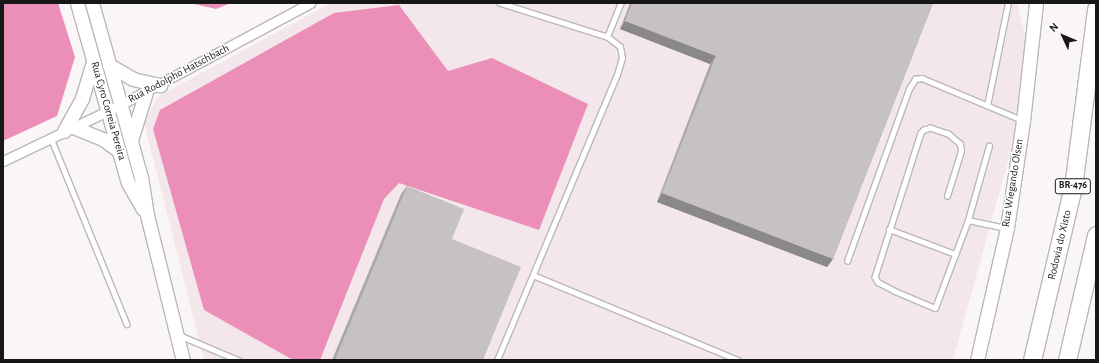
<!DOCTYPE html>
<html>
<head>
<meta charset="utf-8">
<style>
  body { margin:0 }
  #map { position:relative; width:1099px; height:363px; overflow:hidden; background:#faf6f7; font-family:"Alegreya Sans",sans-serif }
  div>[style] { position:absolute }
  .built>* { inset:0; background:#f3e7eb }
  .forest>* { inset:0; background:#ec8fb8 }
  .roads { filter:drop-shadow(1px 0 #bbb7b9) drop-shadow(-1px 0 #bbb7b9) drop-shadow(0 1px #bbb7b9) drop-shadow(0 -1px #bbb7b9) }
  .lane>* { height:4.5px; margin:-2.25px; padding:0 2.25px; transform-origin:2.25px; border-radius:2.25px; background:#fff }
  .street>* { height:9px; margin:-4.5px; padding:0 4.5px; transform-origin:4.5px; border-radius:4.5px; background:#fff }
  .secondary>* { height:13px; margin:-6.5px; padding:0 6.5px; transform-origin:6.5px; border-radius:6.5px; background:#fff }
  .highway>* { height:17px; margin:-8.5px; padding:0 8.5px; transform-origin:8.5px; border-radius:8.5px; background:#fff }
  .wall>* { inset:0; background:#aaa7a8 }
  .shaded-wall>* { inset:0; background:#8b8888 }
  .building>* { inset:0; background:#c6c2c3 }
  span { translate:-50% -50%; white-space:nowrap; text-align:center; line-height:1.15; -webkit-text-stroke:3px #fff; paint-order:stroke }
  .shield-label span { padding:1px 3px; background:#fff; border:1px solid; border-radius:3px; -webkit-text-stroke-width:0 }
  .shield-label { font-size:10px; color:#181717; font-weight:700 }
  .street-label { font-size:11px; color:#181717 }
  .frame { position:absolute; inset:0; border:4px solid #181717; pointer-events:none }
  .north { position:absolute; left:1043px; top:16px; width:40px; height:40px; -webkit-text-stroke:3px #fff; paint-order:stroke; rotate:314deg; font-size:11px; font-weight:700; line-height:16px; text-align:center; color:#181717 }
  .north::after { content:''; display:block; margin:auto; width:14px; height:18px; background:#181717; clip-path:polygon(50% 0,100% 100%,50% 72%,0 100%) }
</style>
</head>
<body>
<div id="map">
  <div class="built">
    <i style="clip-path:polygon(331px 3px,1017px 3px,1027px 41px,1014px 140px,953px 360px,204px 360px,144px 123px,157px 97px)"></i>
  </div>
  <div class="forest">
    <i style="clip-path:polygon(3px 3px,58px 3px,75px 57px,57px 116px,3px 141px)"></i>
    <i style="clip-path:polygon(190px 3px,231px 3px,216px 9px)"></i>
    <i style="clip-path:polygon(399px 5px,448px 71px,492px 58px,588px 104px,539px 230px,399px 183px,384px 199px,320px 360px,293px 360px,204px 310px,153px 129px,160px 110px,334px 13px)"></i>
  </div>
  <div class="roads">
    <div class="lane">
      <i style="left:607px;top:37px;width:37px;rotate:-68deg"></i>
      <i style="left:987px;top:106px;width:105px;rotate:-78.5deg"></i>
      <i style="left:51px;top:138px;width:201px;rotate:67.8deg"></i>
      <i style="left:947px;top:196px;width:47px;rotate:-72.7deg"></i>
      <i style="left:961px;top:151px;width:7px;rotate:-98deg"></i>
      <i style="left:960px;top:144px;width:16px;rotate:-140deg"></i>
      <i style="left:948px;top:134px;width:19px;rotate:-162deg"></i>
      <i style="left:930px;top:128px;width:6px;rotate:162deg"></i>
      <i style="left:924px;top:130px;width:4px;rotate:135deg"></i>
      <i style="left:921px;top:133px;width:151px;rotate:107.7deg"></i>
      <i style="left:875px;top:277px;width:6px;rotate:59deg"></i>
      <i style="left:878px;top:282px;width:19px;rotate:28deg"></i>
      <i style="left:895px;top:291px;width:43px;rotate:23deg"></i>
      <i style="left:935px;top:308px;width:94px;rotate:-69.4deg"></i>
      <i style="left:968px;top:220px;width:77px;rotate:-74.2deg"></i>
      <i style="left:968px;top:220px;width:38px;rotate:12deg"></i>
      <i style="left:889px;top:229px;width:71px;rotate:20.7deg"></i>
      <i style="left:847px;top:261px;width:183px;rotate:-70.2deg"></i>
      <i style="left:909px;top:89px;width:12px;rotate:-59deg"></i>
      <i style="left:915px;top:79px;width:7px;rotate:-8deg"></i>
      <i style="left:922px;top:78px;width:108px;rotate:22.8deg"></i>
      <i style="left:533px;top:275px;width:222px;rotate:22.5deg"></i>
      <i style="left:179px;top:335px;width:64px;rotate:23deg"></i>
      <i style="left:497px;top:360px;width:309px;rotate:-67.2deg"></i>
      <i style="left:617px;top:75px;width:18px;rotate:-74deg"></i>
      <i style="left:622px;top:58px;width:11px;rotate:-100deg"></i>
      <i style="left:620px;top:47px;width:16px;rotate:-142deg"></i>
      <i style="left:607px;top:37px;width:113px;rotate:-162.5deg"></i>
    </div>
    <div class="street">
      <i style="left:3px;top:161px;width:130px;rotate:-25.6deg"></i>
      <i style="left:120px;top:105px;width:216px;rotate:-28.2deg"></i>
    </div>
    <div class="secondary">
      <i style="left:77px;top:3px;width:187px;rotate:74.2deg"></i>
      <i style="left:128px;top:183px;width:30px;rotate:60deg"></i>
      <i style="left:92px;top:3px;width:181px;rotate:74.3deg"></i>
      <i style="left:141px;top:177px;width:38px;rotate:81deg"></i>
      <i style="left:147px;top:215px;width:149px;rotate:76.1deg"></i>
      <i style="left:109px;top:65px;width:28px;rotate:30deg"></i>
      <i style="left:133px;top:79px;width:28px;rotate:13deg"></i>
      <i style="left:73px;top:127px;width:32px;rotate:22deg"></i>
      <i style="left:103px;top:139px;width:20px;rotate:37deg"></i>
      <i style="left:64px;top:131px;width:38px;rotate:-61deg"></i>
      <i style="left:82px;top:98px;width:39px;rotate:-73deg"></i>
      <i style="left:131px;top:140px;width:50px;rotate:-72.6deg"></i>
      <i style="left:977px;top:360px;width:135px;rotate:-77.2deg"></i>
      <i style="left:1007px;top:228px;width:108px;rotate:-81.5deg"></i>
      <i style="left:1023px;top:121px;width:119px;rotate:-83.7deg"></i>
    </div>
    <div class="highway">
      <i style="left:1032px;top:360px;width:178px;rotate:-76.7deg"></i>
      <i style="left:1073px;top:187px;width:179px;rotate:-82.6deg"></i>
      <i style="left:1067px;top:360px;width:128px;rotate:-76.9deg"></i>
    </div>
  </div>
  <div class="wall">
    <i style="clip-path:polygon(630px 3px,933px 3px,833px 259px,827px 267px,657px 202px,710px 64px,620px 29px)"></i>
    <i style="clip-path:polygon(407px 186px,452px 239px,483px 360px,332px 360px,401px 194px)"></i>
  </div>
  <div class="shaded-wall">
    <i style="clip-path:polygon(625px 21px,716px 56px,710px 64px,620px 29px)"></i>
    <i style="clip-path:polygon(662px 193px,833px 259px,827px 267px,657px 202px)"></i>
  </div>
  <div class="building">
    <i style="clip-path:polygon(632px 3px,933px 3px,833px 259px,662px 193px,716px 56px,625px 21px)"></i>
    <i style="clip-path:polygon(407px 186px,464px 209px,452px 239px,521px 267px,483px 360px,335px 360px)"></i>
  </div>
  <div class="shield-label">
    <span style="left:1073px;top:186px">BR-476</span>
  </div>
  <div class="street-label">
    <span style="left:179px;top:74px;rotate:-28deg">Rua Rodolpho Hatschbach</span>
    <span style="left:108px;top:111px;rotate:74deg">Rua Cyro Correia Pereira</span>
    <span style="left:1013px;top:183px;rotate:-81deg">Rua Wiegando Olsen</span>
    <span style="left:1060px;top:245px;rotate:-77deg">Rodovia do Xisto</span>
  </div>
  <div class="frame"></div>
  <div class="north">N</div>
</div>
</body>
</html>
